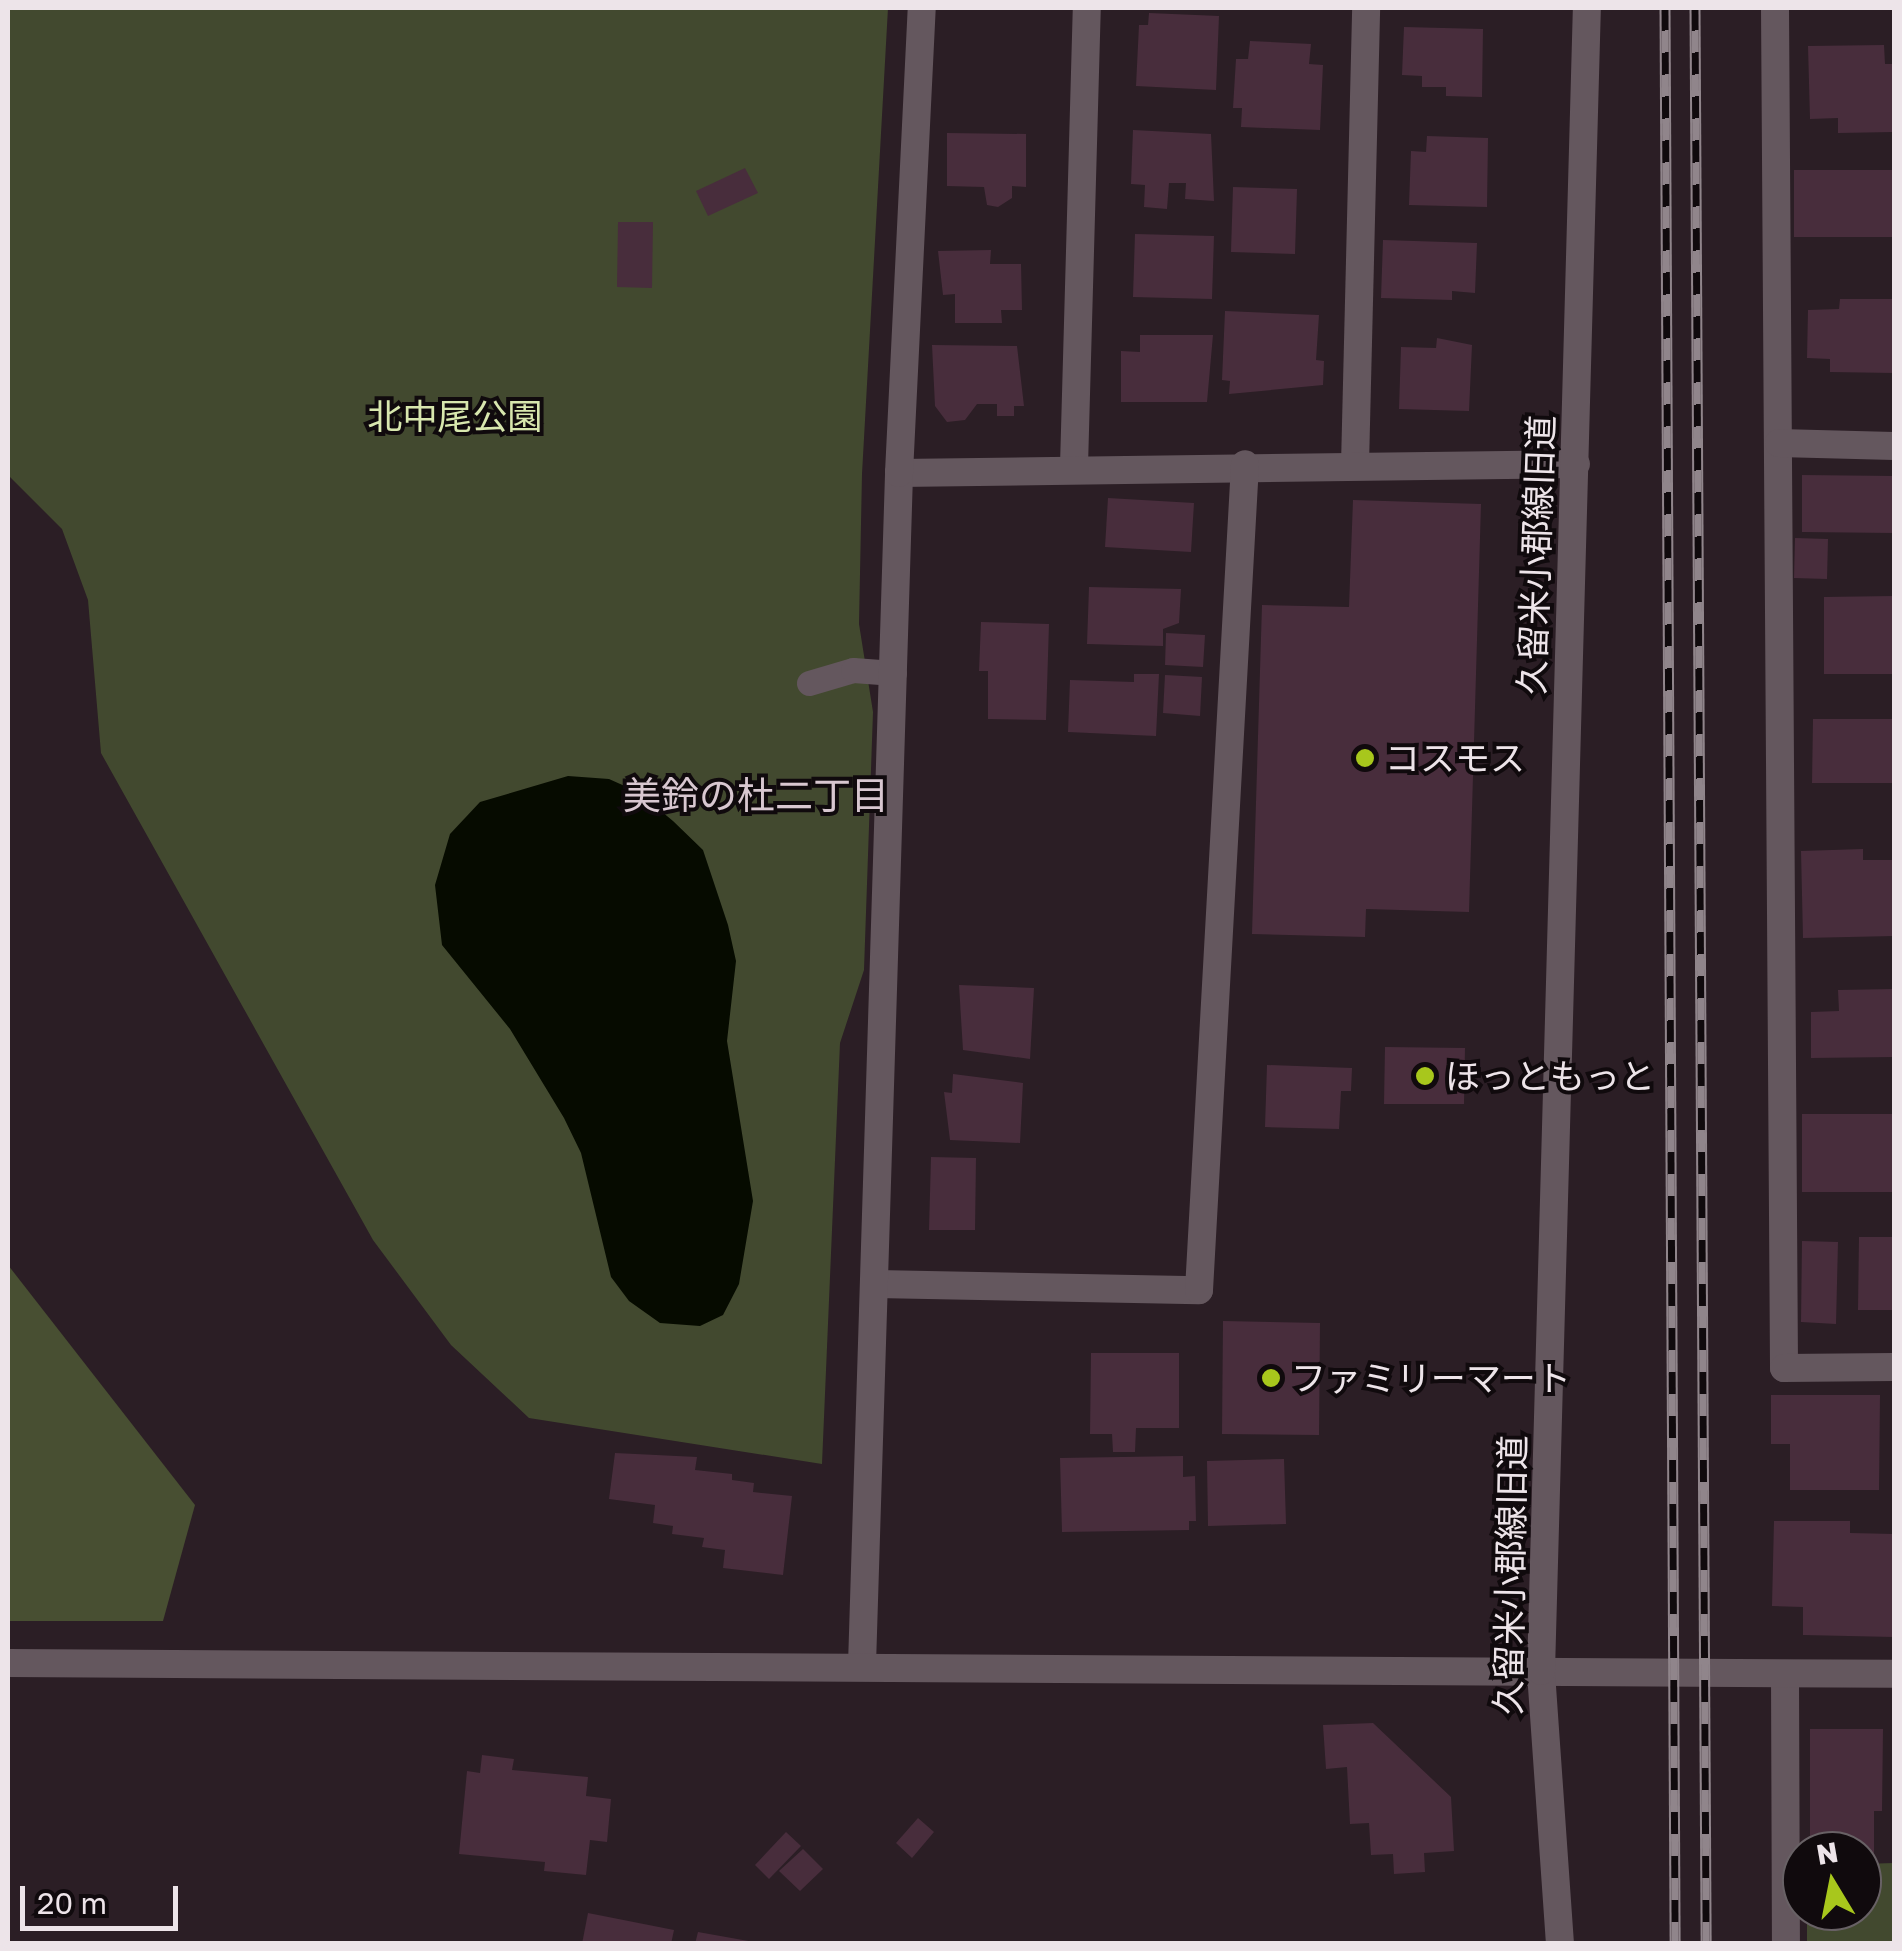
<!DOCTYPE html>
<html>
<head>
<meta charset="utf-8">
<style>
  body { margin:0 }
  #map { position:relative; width:1902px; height:1951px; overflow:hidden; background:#2b1e25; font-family:"Golos Text","Noto Sans JP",sans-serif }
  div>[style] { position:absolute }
  .green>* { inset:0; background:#42492f }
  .forest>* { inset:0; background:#484f32 }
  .water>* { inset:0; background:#060b00 }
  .building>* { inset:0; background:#482d3c }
  .service>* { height:25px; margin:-12.5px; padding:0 12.5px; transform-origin:12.5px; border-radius:12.5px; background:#64575e }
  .minor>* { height:28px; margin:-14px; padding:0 14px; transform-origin:14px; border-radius:14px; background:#64575e }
  .tertiary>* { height:28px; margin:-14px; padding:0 14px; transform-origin:14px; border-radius:14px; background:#64575e }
  .rail>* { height:11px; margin-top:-5.5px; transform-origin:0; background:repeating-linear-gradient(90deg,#100a0d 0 22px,#90858b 0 44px); box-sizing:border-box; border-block:2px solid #90858b }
  .dots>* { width:28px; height:28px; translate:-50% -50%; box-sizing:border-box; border:5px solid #100a0d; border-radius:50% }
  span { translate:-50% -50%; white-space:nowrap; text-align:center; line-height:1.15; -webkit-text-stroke:8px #100a0d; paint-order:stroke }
  .park-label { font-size:35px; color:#d8e7ae }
  .street-label { font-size:35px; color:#ede4e9 }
  .poi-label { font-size:35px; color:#ede4e9 }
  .left { translate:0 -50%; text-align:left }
  .neighbourhood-label { font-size:38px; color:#d8c7d0 }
  .frame { position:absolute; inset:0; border:10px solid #ede4e9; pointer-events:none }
  .north { position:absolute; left:1782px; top:1831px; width:100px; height:100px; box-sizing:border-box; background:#100a0d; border:2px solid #686165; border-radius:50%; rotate:350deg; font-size:28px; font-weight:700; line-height:40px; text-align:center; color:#ede4e9 }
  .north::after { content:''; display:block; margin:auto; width:35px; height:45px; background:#a8c71c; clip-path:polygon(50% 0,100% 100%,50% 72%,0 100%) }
  .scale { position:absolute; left:20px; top:1886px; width:158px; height:45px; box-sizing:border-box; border:5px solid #ede4e9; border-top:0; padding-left:12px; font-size:30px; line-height:35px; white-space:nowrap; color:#ede4e9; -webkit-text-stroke:8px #100a0d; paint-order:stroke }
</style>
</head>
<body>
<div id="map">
  <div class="green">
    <i style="clip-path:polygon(8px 8px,888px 8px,862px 474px,859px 624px,873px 712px,864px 970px,840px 1043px,822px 1464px,529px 1418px,451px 1345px,373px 1240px,101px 753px,88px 600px,62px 529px,8px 475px)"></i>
    <i style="clip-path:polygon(1894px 1863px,1894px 1943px,1807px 1943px,1807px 1911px,1862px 1911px,1862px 1864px)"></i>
  </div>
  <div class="forest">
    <i style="clip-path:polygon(8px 1265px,195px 1505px,163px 1621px,8px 1621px)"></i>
  </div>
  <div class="water">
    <i style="clip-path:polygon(568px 776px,609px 779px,638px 792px,673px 821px,703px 850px,728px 925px,736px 961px,727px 1041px,753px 1201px,739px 1284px,723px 1315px,700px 1326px,660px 1323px,629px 1301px,611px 1277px,581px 1153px,564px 1118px,510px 1029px,442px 945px,435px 885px,450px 834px,480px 802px)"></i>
  </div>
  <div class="building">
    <i style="clip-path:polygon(1149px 13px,1219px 16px,1216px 90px,1136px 86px,1139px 25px,1148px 25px)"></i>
    <i style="clip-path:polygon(1404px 27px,1483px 29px,1482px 97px,1446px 96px,1446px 87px,1422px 87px,1422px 76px,1402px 75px)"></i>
    <i style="clip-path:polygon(1250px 41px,1311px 44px,1309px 64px,1323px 65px,1320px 130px,1241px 127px,1242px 108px,1233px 108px,1236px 59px,1248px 59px)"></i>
    <i style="clip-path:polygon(1884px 45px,1885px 64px,1894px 64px,1894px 132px,1838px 133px,1838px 118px,1810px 119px,1808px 46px)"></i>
    <i style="clip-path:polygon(1133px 130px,1211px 134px,1214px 201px,1185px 199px,1186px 183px,1169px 183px,1167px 209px,1144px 207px,1145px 185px,1131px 184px)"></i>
    <i style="clip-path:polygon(947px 133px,1026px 134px,1026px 187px,1012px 186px,1012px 198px,998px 207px,987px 205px,984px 187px,947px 186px)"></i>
    <i style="clip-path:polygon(1427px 136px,1488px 138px,1487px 207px,1409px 205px,1411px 151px,1426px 152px)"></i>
    <i style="clip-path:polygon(745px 168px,758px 193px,708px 216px,696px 191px)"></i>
    <i style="clip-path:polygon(1794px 170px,1894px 170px,1894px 237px,1794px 237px)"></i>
    <i style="clip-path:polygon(1233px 187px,1297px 189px,1295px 254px,1231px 252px)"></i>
    <i style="clip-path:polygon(618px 222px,653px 222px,652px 288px,617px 287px)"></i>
    <i style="clip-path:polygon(1135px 234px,1214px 236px,1212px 299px,1133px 297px)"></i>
    <i style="clip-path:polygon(1383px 240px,1477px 243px,1475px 293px,1452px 291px,1452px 300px,1381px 298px)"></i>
    <i style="clip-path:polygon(991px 250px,990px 264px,1021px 264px,1022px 310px,1001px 310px,1002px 323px,955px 323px,955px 294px,943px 295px,938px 251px)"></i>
    <i style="clip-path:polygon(1840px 299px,1894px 299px,1894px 373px,1830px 372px,1830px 359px,1807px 358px,1808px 310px,1839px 309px)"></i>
    <i style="clip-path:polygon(1225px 311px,1319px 315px,1316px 360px,1324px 361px,1323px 385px,1229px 394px,1230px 381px,1222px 380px)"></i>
    <i style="clip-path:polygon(1140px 335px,1213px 335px,1207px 402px,1121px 402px,1121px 351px,1140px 352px)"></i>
    <i style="clip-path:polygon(1437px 338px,1472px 345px,1469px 411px,1399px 409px,1401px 347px,1436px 348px)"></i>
    <i style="clip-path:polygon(932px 345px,1017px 346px,1024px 406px,1014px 406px,1014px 416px,997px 416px,997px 404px,977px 404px,965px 420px,947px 422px,935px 406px)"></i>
    <i style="clip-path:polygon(1802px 475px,1894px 476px,1894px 533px,1802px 532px)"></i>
    <i style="clip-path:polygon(1108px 498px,1194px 503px,1191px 552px,1105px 547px)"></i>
    <i style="clip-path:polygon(1353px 500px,1481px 504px,1469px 912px,1366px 909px,1365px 937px,1252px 934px,1262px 605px,1349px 607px)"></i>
    <i style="clip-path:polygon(1795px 538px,1828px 539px,1827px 579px,1794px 578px)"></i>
    <i style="clip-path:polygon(1089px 587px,1181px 589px,1179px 623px,1163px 629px,1163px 646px,1087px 644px)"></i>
    <i style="clip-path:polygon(1894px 596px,1894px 674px,1824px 674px,1824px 597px)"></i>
    <i style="clip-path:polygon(981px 622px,1049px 624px,1046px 720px,988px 719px,988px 671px,979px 671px)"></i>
    <i style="clip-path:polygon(1166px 633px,1205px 635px,1203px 667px,1165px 665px)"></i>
    <i style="clip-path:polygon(1134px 674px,1159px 674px,1156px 736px,1068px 732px,1070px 680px,1134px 682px)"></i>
    <i style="clip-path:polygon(1165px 675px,1202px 677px,1200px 716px,1163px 713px)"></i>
    <i style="clip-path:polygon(1813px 719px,1894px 719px,1894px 783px,1812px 783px)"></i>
    <i style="clip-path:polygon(1863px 849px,1863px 860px,1894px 860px,1894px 936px,1803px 938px,1801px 851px)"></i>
    <i style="clip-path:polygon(959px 985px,1034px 988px,1030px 1059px,963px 1050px)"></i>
    <i style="clip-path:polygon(1894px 989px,1894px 1057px,1811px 1058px,1811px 1012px,1839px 1011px,1838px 990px)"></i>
    <i style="clip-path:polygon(1385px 1047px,1465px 1048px,1464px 1104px,1384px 1104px)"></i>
    <i style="clip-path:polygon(1267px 1065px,1352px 1068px,1351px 1091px,1341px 1091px,1339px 1129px,1265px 1127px)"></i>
    <i style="clip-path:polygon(953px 1074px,1023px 1083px,1020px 1143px,950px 1140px,944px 1092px,952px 1093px)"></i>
    <i style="clip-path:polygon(1802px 1114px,1894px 1114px,1894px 1192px,1802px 1192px)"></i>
    <i style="clip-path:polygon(931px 1157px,976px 1158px,975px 1230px,929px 1230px)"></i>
    <i style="clip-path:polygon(1859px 1237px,1894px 1237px,1894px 1310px,1858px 1310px)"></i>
    <i style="clip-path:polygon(1802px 1241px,1838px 1242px,1836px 1324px,1801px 1322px)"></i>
    <i style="clip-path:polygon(1223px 1321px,1320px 1323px,1319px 1435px,1222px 1434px)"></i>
    <i style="clip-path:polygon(1091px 1353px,1179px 1353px,1179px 1428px,1136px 1428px,1135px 1452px,1113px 1452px,1112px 1434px,1090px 1434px)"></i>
    <i style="clip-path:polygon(1771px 1395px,1880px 1395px,1879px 1490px,1790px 1490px,1790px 1444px,1771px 1444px)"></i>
    <i style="clip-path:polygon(615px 1453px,697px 1457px,695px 1470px,732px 1474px,732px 1480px,754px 1483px,753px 1492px,792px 1496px,783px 1575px,723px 1568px,725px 1550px,702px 1547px,704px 1538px,672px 1534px,673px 1526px,653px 1523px,655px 1505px,609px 1499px)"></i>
    <i style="clip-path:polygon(1183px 1456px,1183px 1477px,1195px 1476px,1196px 1521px,1189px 1521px,1189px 1530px,1062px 1532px,1060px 1458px)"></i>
    <i style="clip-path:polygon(1284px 1459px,1286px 1524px,1208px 1526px,1207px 1461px)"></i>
    <i style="clip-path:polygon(1774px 1521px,1850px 1521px,1850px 1533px,1894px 1534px,1894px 1637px,1803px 1635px,1803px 1607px,1772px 1606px)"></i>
    <i style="clip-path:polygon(1373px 1723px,1451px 1797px,1454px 1851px,1424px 1853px,1425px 1872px,1394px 1874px,1393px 1854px,1371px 1855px,1369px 1823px,1350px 1824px,1347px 1767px,1326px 1769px,1323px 1725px)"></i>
    <i style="clip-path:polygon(1810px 1729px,1883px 1729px,1882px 1811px,1874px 1811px,1874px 1853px,1810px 1851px)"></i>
    <i style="clip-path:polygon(482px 1755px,514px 1759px,512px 1770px,588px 1777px,586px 1796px,611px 1799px,607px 1842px,590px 1840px,586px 1875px,544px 1871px,545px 1862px,459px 1854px,467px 1771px,480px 1773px)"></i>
    <i style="clip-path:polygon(918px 1818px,934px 1832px,912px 1858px,896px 1843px)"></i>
    <i style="clip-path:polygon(786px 1832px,801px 1846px,769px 1879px,755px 1865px)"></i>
    <i style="clip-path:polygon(803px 1849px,823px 1869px,800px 1891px,779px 1871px)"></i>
    <i style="clip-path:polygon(588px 1913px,674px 1930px,671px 1944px,582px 1944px)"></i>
    <i style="clip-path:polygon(698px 1932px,754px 1942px,754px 1944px,695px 1944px)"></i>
  </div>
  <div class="service">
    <i style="left:809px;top:683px;width:46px;rotate:-16.5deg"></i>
    <i style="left:853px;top:670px;width:41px;rotate:4.2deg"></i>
  </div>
  <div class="minor">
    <i style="left:1775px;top:8px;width:1360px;rotate:89.62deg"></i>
    <i style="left:1784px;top:1368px;width:110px;rotate:-0.5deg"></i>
    <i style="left:1779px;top:443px;width:115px;rotate:1.5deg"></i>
    <i style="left:1355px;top:465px;width:457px;rotate:-88.6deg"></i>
    <i style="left:1074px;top:466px;width:458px;rotate:-88.4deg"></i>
    <i style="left:899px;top:473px;width:677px;rotate:-0.76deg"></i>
    <i style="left:876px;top:1284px;width:323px;rotate:1.1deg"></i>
    <i style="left:1199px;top:1290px;width:827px;rotate:-86.81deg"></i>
    <i style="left:862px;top:1665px;width:1193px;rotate:-88.22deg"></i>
    <i style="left:899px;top:473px;width:466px;rotate:-87.2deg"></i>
    <i style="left:1785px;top:1675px;width:269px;rotate:89.8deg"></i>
  </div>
  <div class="tertiary">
    <i style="left:8px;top:1663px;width:1886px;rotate:0.33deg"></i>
    <i style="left:1560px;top:1944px;width:274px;rotate:-94deg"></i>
    <i style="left:1541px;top:1671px;width:1664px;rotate:-88.42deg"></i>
  </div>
  <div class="rail">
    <i style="left:1665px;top:8px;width:1936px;rotate:89.7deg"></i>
    <i style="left:1695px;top:8px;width:1936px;rotate:89.67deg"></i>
  </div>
  <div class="dots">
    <i style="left:1365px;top:758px;background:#a8c71c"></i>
    <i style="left:1425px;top:1076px;background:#a8c71c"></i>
    <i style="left:1271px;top:1378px;background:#a8c71c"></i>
  </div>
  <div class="park-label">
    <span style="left:455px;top:416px">北中尾公園</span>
  </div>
  <div class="street-label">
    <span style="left:1536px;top:555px;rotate:-88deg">久留米小郡線旧道</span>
    <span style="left:1510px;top:1575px;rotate:-89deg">久留米小郡線旧道</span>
  </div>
  <div class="poi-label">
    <span class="left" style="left:1385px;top:758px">コスモス</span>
    <span class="left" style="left:1445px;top:1076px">ほっともっと</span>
    <span class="left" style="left:1291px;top:1378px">ファミリーマート</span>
  </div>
  <div class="neighbourhood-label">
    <span style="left:756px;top:795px">美鈴の杜二丁目</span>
  </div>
  <div class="frame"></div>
  <div class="north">N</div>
  <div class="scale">20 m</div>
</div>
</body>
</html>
